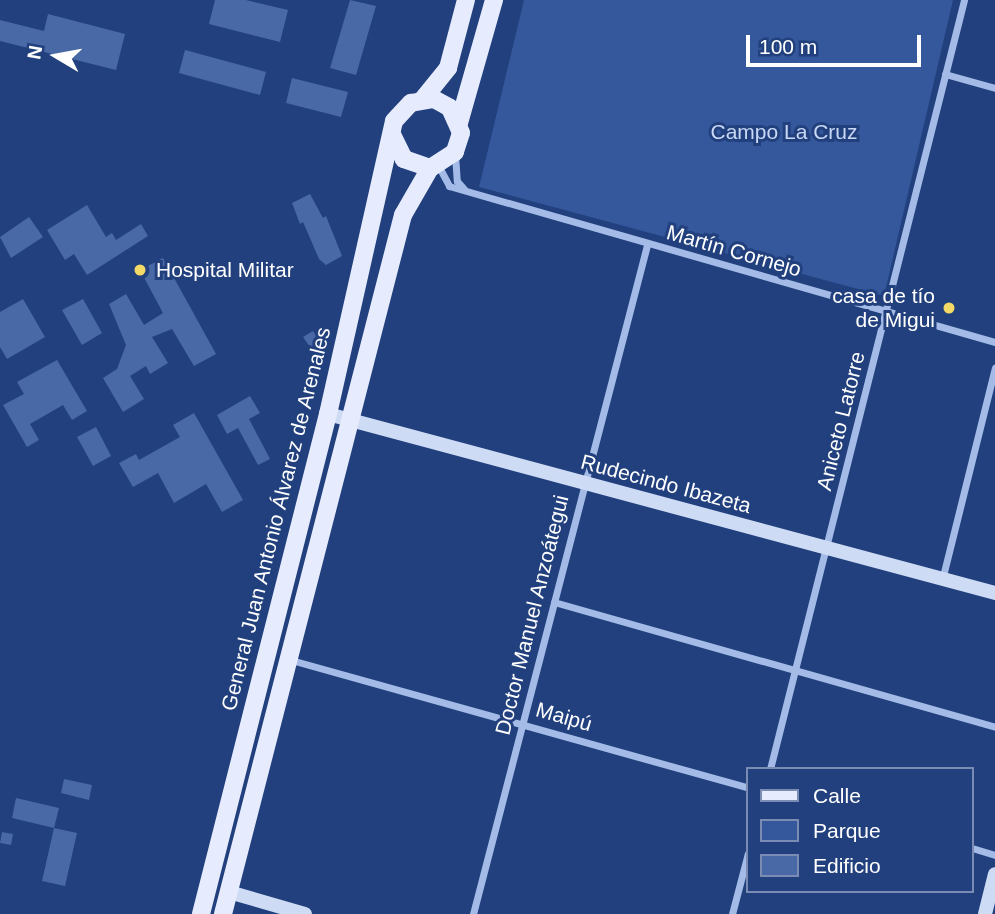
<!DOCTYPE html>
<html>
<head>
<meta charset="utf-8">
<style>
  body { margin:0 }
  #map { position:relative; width:995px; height:914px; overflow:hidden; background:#21407d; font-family:Arial,sans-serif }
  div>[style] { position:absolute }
  .green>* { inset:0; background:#34589b }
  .building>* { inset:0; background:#4969a6 }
  .street>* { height:7px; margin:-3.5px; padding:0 3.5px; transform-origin:3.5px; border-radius:3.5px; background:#a4bbe7 }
  .secondary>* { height:14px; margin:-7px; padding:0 7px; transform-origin:7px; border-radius:7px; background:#cedbf5 }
  .primary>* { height:18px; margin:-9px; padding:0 9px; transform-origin:9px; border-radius:9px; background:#e6ecfd }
  .dots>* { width:19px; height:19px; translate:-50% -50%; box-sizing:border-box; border:4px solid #21407d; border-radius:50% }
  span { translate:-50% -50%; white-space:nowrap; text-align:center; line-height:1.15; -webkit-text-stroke:6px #21407d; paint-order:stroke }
  .park-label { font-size:21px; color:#c8d8f5 }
  .street-label { font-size:21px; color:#fff }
  .poi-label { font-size:21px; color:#fff }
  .left { translate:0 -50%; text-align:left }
  .right { translate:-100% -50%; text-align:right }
  .legend { position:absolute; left:746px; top:767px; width:228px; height:126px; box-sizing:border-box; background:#21407d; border:2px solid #7a8cb1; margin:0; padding:9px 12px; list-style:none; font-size:21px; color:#fff }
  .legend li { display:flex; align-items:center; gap:14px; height:35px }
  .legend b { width:35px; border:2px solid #7a8cb1 }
  .north { position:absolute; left:21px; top:21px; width:70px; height:70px; -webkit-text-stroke:5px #21407d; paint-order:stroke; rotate:280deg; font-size:19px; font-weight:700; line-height:28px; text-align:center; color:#fff }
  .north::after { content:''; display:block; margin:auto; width:24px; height:32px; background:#fff; clip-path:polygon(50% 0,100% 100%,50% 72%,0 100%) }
  .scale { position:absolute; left:746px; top:35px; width:175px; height:32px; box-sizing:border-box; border:4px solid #fff; border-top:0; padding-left:9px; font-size:21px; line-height:24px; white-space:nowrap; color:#fff; -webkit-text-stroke:5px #21407d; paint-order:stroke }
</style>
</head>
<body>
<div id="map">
  <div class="green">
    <i style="clip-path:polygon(524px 0,953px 0,884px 296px,479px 187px)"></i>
  </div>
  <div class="building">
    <i style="clip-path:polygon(215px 0,246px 0,288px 10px,280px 42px,209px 24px)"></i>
    <i style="clip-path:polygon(350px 0,376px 6px,356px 75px,330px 68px)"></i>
    <i style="clip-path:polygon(48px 14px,125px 34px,116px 70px,0 41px,0 20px,44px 31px)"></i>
    <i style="clip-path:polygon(185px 50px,266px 72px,260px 95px,179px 73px)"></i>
    <i style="clip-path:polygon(292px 78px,348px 92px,341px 117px,286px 103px)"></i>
    <i style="clip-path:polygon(310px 194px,323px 218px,326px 216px,342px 256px,326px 265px,319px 259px,303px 222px,300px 224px,292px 203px)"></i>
    <i style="clip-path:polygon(87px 205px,106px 237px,112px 233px,116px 240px,141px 224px,148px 236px,87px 275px,74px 254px,65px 260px,47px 230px)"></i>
    <i style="clip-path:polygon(29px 217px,43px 237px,11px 258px,0 237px)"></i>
    <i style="clip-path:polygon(163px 258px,216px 354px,194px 366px,172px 329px,152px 337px,168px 363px,150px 374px,146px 366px,130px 376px,144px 399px,123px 412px,103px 378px,117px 369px,126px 345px,109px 304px,126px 294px,144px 325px,163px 313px,140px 270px)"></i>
    <i style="clip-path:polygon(23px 299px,45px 337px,7px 359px,0 347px,0 312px)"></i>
    <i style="clip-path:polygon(83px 299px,102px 333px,82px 345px,62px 310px)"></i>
    <i style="clip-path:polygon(313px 331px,326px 350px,316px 356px,303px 337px)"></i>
    <i style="clip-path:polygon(57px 360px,87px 411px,72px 420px,63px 405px,30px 424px,39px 440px,27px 447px,3px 405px,24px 394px,17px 382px)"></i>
    <i style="clip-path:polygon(250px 396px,260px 413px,249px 419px,270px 459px,258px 465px,238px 428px,227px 434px,217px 415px)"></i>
    <i style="clip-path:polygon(194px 413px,243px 500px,222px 512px,206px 484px,174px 503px,158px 473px,133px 487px,119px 463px,136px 454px,139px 460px,180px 437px,173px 425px)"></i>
    <i style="clip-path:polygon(96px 427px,111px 456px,93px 466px,77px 437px)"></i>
    <i style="clip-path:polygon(64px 779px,92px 785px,89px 800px,61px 793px)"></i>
    <i style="clip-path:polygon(16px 798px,59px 808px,54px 828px,12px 818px)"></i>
    <i style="clip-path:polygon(54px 828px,77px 833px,65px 886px,42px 881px)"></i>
    <i style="clip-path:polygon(2px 832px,13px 834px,11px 845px,0 843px)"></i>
  </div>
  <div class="street">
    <i style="left:945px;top:74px;width:52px;rotate:15.6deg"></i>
    <i style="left:455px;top:155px;width:26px;rotate:86deg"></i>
    <i style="left:457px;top:181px;width:11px;rotate:49deg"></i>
    <i style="left:438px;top:165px;width:24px;rotate:62deg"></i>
    <i style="left:449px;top:186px;width:568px;rotate:15.95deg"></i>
    <i style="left:942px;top:580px;width:219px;rotate:-76deg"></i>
    <i style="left:554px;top:602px;width:458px;rotate:15.8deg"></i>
    <i style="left:291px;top:660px;width:475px;rotate:15.6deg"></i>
    <i style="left:770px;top:769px;width:793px;rotate:-75.84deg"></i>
    <i style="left:972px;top:848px;width:24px;rotate:17deg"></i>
    <i style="left:473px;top:914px;width:691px;rotate:-75.42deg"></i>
    <i style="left:732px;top:914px;width:63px;rotate:-75.3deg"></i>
  </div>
  <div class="secondary">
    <i style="left:328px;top:414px;width:691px;rotate:15.02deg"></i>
    <i style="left:229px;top:892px;width:79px;rotate:16.1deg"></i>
    <i style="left:985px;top:914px;width:41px;rotate:-76deg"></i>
  </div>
  <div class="primary">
    <i style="left:423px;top:99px;width:40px;rotate:-51deg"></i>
    <i style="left:448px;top:68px;width:70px;rotate:-75.2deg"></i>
    <i style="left:459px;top:123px;width:128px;rotate:-74.1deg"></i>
    <i style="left:201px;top:914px;width:516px;rotate:-75.75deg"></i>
    <i style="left:328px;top:414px;width:300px;rotate:-77.3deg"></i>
    <i style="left:394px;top:121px;width:25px;rotate:-47deg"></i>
    <i style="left:411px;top:103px;width:23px;rotate:-10deg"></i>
    <i style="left:434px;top:99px;width:18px;rotate:29deg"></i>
    <i style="left:450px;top:108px;width:27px;rotate:66deg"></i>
    <i style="left:461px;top:133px;width:20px;rotate:108deg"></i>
    <i style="left:455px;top:152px;width:30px;rotate:147deg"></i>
    <i style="left:430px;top:168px;width:28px;rotate:-161deg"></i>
    <i style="left:404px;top:159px;width:28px;rotate:-116deg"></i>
    <i style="left:223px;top:914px;width:722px;rotate:-75.56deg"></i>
    <i style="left:403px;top:215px;width:54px;rotate:-60.1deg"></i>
  </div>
  <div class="dots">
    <i style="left:140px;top:270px;background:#f3d965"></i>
    <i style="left:949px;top:308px;background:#f3d965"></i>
  </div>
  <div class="park-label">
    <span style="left:784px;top:132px">Campo La Cruz</span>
  </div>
  <div class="street-label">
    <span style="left:734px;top:251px;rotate:16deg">Martín Cornejo</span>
    <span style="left:841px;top:421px;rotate:-76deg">Aniceto Latorre</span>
    <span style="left:666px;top:484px;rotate:15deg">Rudecindo Ibazeta</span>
    <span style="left:276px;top:519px;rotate:-76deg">General Juan Antonio Álvarez de Arenales</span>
    <span style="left:532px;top:615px;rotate:-76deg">Doctor Manuel Anzoátegui</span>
    <span style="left:564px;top:717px;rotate:16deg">Maipú</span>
  </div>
  <div class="poi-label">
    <span class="left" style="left:156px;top:270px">Hospital Militar</span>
    <span class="right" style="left:935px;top:308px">casa de tío<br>de Migui</span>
  </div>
  <ul class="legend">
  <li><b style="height:9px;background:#e6ecfd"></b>Calle</li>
  <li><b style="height:19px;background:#34589b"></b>Parque</li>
  <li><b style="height:19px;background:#4969a6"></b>Edificio</li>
  </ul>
  <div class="north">N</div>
  <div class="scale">100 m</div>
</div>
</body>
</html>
